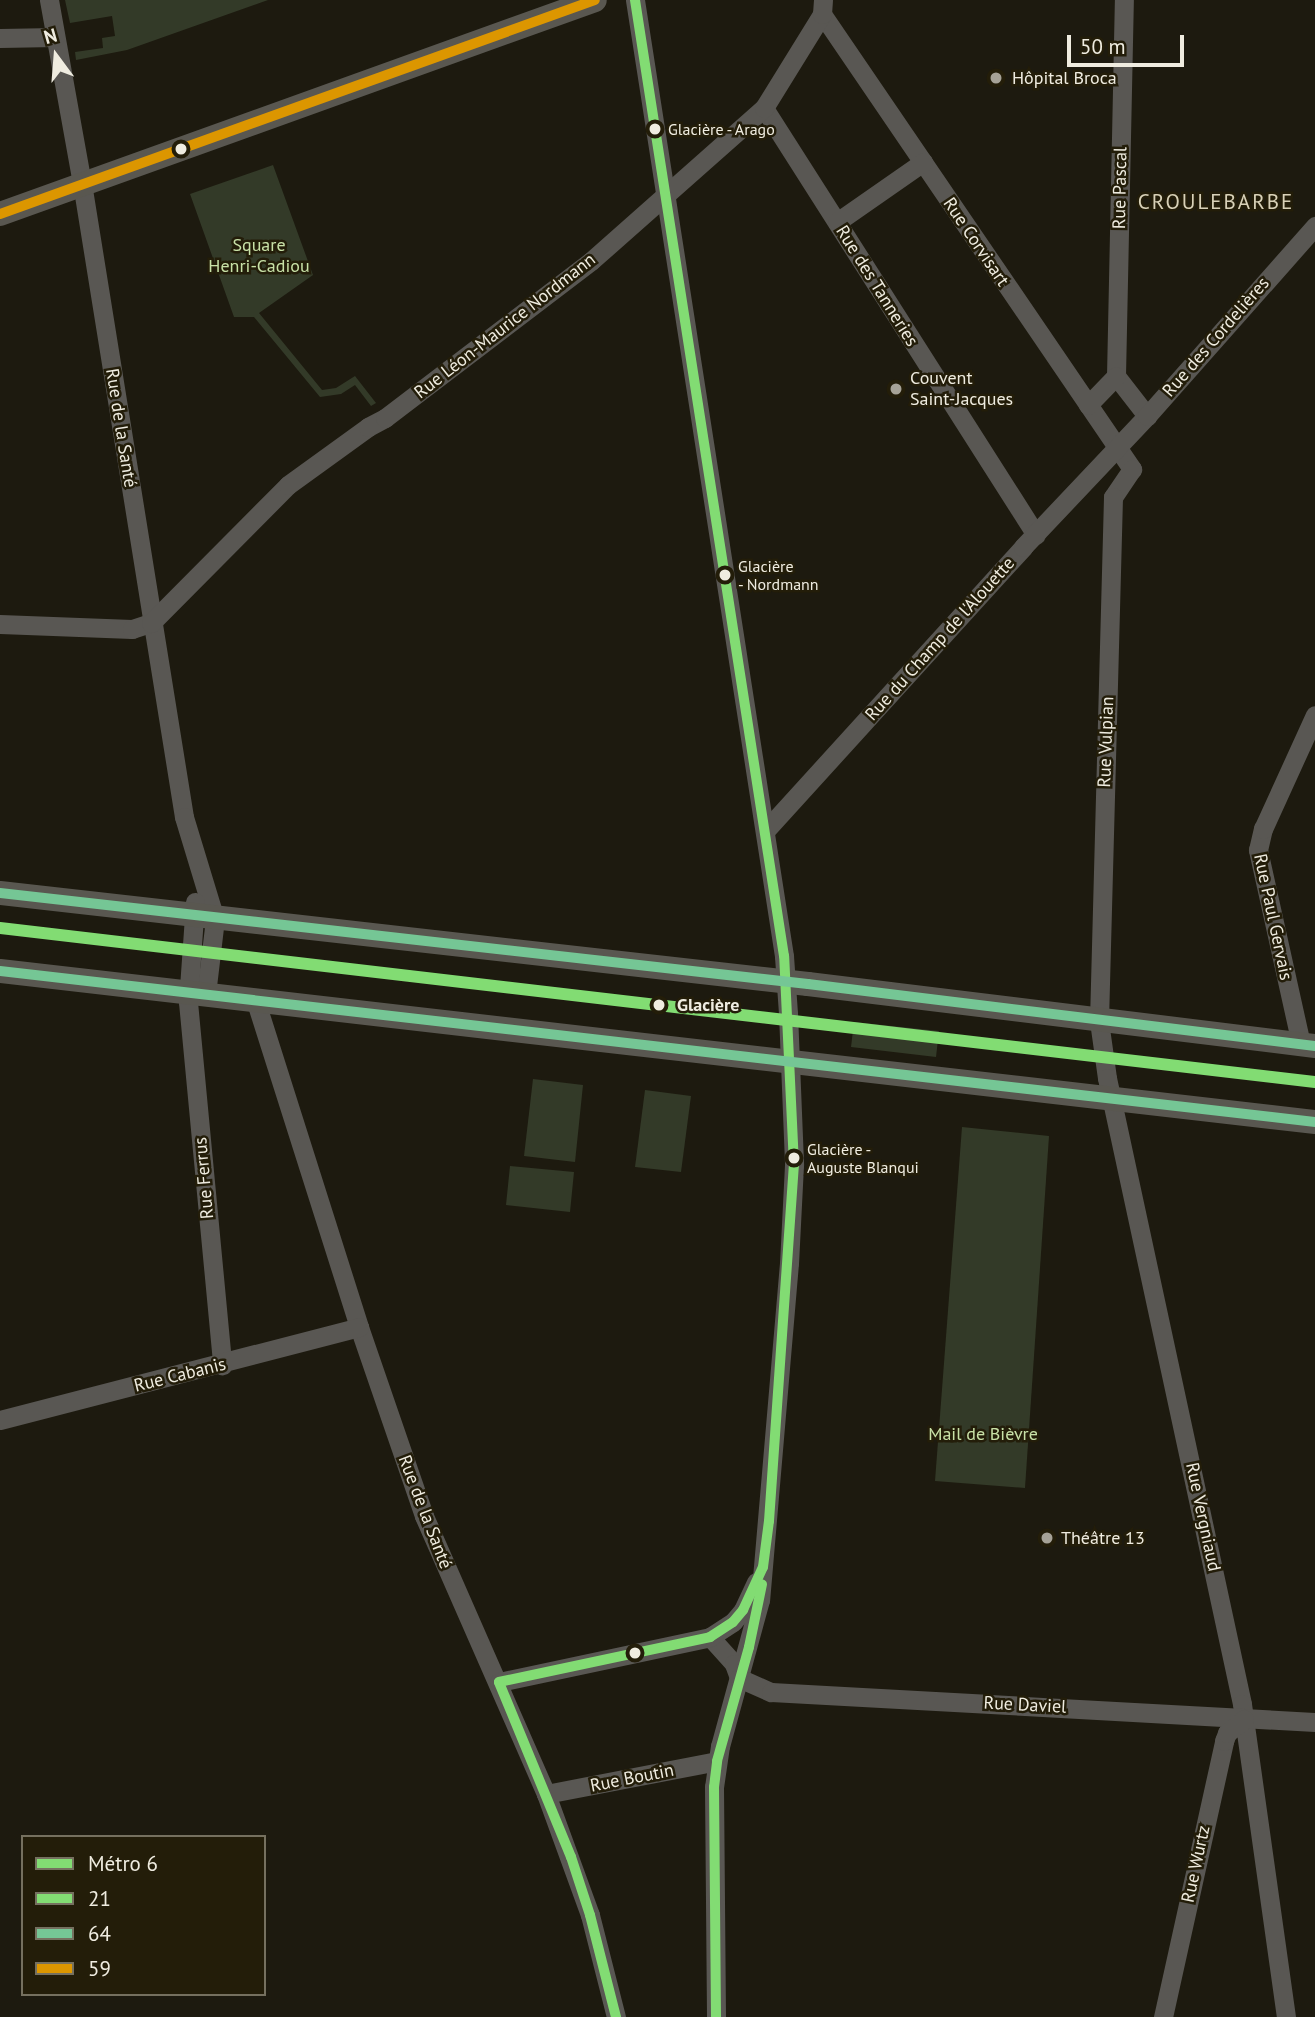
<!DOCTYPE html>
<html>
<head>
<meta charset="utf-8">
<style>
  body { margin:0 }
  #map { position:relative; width:1315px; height:2017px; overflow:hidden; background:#1d1a0f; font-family:"PT Sans",sans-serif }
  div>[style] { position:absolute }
  .green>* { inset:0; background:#333a28 }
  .minor>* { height:19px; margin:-9.5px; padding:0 9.5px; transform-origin:9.5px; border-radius:9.5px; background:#595753 }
  .major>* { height:24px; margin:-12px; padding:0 12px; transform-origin:12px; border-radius:12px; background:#595750 }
  .bus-1>* { height:10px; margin:-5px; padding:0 5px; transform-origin:5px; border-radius:5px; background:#82dc73 }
  .bus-2>* { height:10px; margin:-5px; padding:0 5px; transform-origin:5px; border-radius:5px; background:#75c695 }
  .bus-3>* { height:10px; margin:-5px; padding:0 5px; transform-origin:5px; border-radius:5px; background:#dc9600 }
  .metro-1>* { height:12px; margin:-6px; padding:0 6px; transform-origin:6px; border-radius:6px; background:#82dc73 }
  .dots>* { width:19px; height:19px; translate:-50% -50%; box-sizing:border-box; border:4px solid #231d09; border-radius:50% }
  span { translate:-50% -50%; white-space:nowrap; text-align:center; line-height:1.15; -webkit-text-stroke:5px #231d09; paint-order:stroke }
  .bus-label { font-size:16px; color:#efece0 }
  .left { translate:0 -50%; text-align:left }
  .poi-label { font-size:18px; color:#efece0 }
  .street-label { font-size:18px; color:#efece0 }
  .park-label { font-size:18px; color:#c8e1a7 }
  .stop-label { font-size:18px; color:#efece0; font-weight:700 }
  .quarter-label { font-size:21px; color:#d8d1b8; letter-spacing:2px }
  .legend { position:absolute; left:21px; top:1835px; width:245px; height:161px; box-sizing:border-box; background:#231d09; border:2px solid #75705f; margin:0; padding:9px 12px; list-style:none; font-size:21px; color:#efece0 }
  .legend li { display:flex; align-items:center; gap:14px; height:35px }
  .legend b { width:35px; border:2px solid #75705f }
  .north { position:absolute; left:21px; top:21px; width:70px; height:70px; -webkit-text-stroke:5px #231d09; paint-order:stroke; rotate:344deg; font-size:19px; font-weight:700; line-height:28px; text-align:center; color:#efece0 }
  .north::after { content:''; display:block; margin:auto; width:24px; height:32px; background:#efece0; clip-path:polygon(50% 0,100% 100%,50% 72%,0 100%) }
  .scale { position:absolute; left:1067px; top:35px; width:117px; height:32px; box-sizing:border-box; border:4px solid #efece0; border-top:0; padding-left:9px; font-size:21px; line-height:24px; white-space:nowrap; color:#efece0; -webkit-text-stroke:5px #231d09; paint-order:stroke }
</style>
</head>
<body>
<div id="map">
  <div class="green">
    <i style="clip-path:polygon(65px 0,268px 0,127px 50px,76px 60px,75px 52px,103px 48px,102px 38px,115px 36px,112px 16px,70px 23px)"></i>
    <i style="clip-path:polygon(273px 165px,313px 275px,259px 313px,322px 390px,336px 388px,355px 376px,376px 403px,371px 406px,355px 385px,341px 394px,320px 397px,254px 317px,234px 317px,190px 194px)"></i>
    <i style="clip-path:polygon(854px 1022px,939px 1031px,936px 1057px,851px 1047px)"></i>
    <i style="clip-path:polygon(533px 1079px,583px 1085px,575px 1162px,524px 1156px)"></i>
    <i style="clip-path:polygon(645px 1090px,691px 1096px,681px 1172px,635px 1167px)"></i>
    <i style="clip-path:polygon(962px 1127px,1049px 1136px,1025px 1488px,935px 1481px)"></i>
    <i style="clip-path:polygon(510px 1166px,574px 1172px,570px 1212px,506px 1205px)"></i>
  </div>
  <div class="minor">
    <i style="left:49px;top:0;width:186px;rotate:79.8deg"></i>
    <i style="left:82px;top:183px;width:642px;rotate:80.86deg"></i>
    <i style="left:184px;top:817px;width:107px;rotate:73.1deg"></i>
    <i style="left:215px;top:919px;width:76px;rotate:96.8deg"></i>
    <i style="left:635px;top:0;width:968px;rotate:81.14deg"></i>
    <i style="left:784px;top:956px;width:57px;rotate:86deg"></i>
    <i style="left:788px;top:1013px;width:152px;rotate:87.7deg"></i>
    <i style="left:794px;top:1165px;width:98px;rotate:92.9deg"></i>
    <i style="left:789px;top:1263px;width:338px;rotate:94.9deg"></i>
    <i style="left:760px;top:1600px;width:151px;rotate:105.3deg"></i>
    <i style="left:720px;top:1746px;width:41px;rotate:98.3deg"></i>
    <i style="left:714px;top:1787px;width:230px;rotate:89.5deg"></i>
    <i style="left:822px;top:14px;width:551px;rotate:55.73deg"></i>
    <i style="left:1132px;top:469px;width:34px;rotate:124deg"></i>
    <i style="left:1113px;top:497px;width:524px;rotate:91.53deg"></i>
    <i style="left:1099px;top:1021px;width:58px;rotate:82deg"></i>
    <i style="left:1107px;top:1078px;width:640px;rotate:77.83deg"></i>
    <i style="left:1242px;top:1704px;width:316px;rotate:82deg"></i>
    <i style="left:0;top:38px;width:55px;rotate:-1deg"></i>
    <i style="left:764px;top:108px;width:506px;rotate:57.5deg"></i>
    <i style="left:837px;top:222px;width:105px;rotate:-34.9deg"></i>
    <i style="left:1116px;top:376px;width:376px;rotate:-88.8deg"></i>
    <i style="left:1116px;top:376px;width:51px;rotate:52.2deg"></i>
    <i style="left:1088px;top:405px;width:40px;rotate:-46deg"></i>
    <i style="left:0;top:624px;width:132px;rotate:2.2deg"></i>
    <i style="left:132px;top:629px;width:20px;rotate:-18deg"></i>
    <i style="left:151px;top:623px;width:194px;rotate:-45.2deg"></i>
    <i style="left:288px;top:485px;width:99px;rotate:-35.9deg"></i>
    <i style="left:368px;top:427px;width:19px;rotate:-28deg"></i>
    <i style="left:385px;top:418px;width:259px;rotate:-37.3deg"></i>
    <i style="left:591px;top:261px;width:231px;rotate:-41.5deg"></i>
    <i style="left:764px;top:108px;width:110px;rotate:-58.3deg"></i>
    <i style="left:822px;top:14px;width:14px;rotate:-86deg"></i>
    <i style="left:765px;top:831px;width:384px;rotate:-47.7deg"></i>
    <i style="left:1023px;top:547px;width:180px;rotate:-46.6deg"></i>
    <i style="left:1147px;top:416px;width:254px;rotate:-48.5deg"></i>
    <i style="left:195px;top:902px;width:100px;rotate:94deg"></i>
    <i style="left:188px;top:1002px;width:365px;rotate:84.6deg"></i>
    <i style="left:255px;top:999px;width:344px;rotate:72.4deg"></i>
    <i style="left:359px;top:1327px;width:200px;rotate:71deg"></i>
    <i style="left:424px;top:1516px;width:304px;rotate:66.3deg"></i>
    <i style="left:546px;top:1794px;width:129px;rotate:70deg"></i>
    <i style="left:590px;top:1915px;width:105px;rotate:75.7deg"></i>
    <i style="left:1301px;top:1044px;width:199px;rotate:-102.5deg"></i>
    <i style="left:1258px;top:850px;width:22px;rotate:-77deg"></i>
    <i style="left:1263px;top:829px;width:125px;rotate:-65.5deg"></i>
    <i style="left:0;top:1420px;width:371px;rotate:-14.5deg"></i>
    <i style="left:710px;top:1637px;width:36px;rotate:48deg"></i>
    <i style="left:734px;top:1664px;width:15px;rotate:70deg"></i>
    <i style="left:739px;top:1678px;width:35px;rotate:24deg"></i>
    <i style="left:771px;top:1692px;width:545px;rotate:3.16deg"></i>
    <i style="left:499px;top:1682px;width:216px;rotate:-12deg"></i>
    <i style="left:710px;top:1637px;width:27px;rotate:-33deg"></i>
    <i style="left:733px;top:1622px;width:16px;rotate:-50deg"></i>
    <i style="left:743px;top:1610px;width:31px;rotate:-65deg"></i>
    <i style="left:546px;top:1794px;width:174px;rotate:-10.9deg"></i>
    <i style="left:1163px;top:2017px;width:283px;rotate:-77.5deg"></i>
    <i style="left:1224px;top:1741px;width:9px;rotate:-69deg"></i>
    <i style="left:1227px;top:1733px;width:22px;rotate:-39deg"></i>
  </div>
  <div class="major">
    <i style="left:0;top:214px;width:632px;rotate:-19.78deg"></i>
    <i style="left:0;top:893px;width:813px;rotate:6.43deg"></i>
    <i style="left:808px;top:984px;width:511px;rotate:6.97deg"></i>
    <i style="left:0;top:971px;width:1324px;rotate:6.55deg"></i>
  </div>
  <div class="bus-1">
    <i style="left:616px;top:2017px;width:105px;rotate:-104.3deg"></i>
    <i style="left:590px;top:1915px;width:61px;rotate:-108.1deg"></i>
    <i style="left:571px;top:1857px;width:189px;rotate:-112.4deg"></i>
    <i style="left:499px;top:1682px;width:216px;rotate:-12deg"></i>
    <i style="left:710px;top:1637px;width:27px;rotate:-33deg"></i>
    <i style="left:733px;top:1622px;width:16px;rotate:-50deg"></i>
    <i style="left:743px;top:1610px;width:47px;rotate:-65.1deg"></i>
    <i style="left:763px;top:1567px;width:46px;rotate:-82.6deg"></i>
    <i style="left:769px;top:1521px;width:357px;rotate:-86deg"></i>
    <i style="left:794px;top:1165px;width:209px;rotate:-92.7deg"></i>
    <i style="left:784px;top:956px;width:968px;rotate:-98.86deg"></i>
    <i style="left:716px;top:2017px;width:230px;rotate:-90.5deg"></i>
    <i style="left:714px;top:1787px;width:26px;rotate:-83deg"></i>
    <i style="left:717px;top:1761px;width:118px;rotate:-74.3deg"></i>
    <i style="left:749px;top:1647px;width:64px;rotate:-78.3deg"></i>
  </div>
  <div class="bus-2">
    <i style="left:0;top:893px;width:813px;rotate:6.43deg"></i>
    <i style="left:808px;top:984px;width:511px;rotate:6.97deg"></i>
    <i style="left:0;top:971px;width:1324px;rotate:6.55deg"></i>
  </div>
  <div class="bus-3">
    <i style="left:0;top:214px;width:632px;rotate:-19.78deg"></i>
  </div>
  <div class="metro-1">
    <i style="left:0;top:928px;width:1324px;rotate:6.68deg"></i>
  </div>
  <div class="dots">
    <i style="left:996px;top:78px;background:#a6a297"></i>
    <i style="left:655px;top:129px;background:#efece0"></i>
    <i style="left:181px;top:149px;background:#efece0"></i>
    <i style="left:896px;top:389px;background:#a6a297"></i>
    <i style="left:725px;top:575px;background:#efece0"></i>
    <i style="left:659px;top:1005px;background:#efece0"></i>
    <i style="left:794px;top:1158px;background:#efece0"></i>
    <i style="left:1047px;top:1538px;background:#a6a297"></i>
    <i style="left:635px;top:1653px;background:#efece0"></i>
  </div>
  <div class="bus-label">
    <span class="left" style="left:668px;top:129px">Glacière - Arago</span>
    <span class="left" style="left:738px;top:575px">Glacière<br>- Nordmann</span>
    <span class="left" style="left:807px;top:1158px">Glacière -<br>Auguste Blanqui</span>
  </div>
  <div class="poi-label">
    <span class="left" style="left:1012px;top:78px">Hôpital Broca</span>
    <span class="left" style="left:910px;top:389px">Couvent<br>Saint-Jacques</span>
    <span class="left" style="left:1061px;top:1538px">Théâtre 13</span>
  </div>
  <div class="street-label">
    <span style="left:1120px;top:188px;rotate:-89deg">Rue Pascal</span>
    <span style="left:976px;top:242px;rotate:56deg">Rue Corvisart</span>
    <span style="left:877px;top:286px;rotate:58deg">Rue des Tanneries</span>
    <span style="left:505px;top:326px;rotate:-38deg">Rue Léon-Maurice Nordmann</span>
    <span style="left:1216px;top:337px;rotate:-49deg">Rue des Cordelières</span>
    <span style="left:121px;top:428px;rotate:81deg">Rue de la Santé</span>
    <span style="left:940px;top:639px;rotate:-48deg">Rue du Champ de l'Alouette</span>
    <span style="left:1106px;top:742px;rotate:-88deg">Rue Vulpian</span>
    <span style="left:1273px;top:917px;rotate:78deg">Rue Paul Gervais</span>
    <span style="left:204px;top:1178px;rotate:-95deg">Rue Ferrus</span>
    <span style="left:180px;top:1375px;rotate:-14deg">Rue Cabanis</span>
    <span style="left:425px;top:1512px;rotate:69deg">Rue de la Santé</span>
    <span style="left:1203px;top:1517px;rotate:78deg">Rue Vergniaud</span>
    <span style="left:1025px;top:1705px;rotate:3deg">Rue Daviel</span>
    <span style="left:632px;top:1778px;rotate:-11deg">Rue Boutin</span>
    <span style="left:1196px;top:1864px;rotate:-78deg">Rue Wurtz</span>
  </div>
  <div class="park-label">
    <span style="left:259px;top:256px">Square<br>Henri-Cadiou</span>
    <span style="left:983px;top:1434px">Mail de Bièvre</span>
  </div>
  <div class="stop-label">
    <span class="left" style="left:677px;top:1005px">Glacière</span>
  </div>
  <div class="quarter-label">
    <span style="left:1216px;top:202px">CROULEBARBE</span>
  </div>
  <ul class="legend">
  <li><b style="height:9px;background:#82dc73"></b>Métro 6</li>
  <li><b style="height:9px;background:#82dc73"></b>21</li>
  <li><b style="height:9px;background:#75c695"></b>64</li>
  <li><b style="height:9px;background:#dc9600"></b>59</li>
  </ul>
  <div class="north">N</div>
  <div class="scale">50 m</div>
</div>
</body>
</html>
